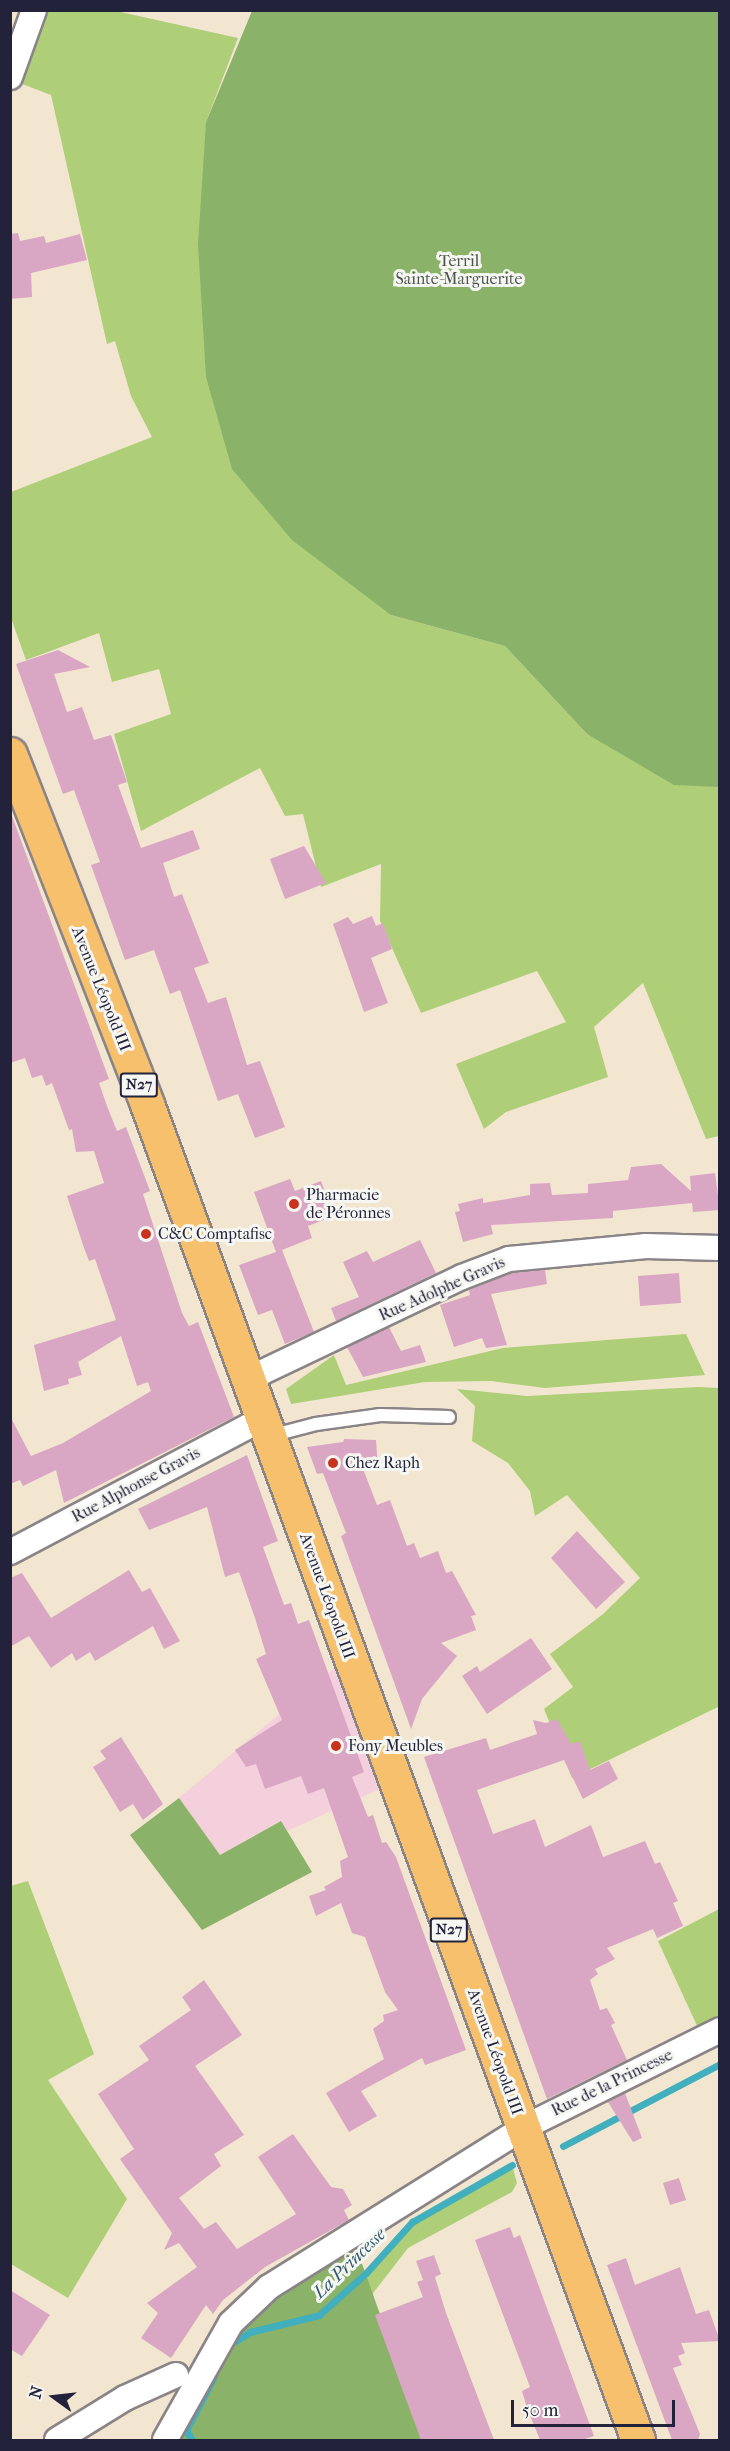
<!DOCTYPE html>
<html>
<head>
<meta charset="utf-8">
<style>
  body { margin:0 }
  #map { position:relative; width:730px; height:2451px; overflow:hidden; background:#f2e6d0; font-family:"IM FELL French Canon",serif }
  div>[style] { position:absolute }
  .built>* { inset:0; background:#f4cfdc }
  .green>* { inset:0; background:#aecf78 }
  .forest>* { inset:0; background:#8ab268 }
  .stream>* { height:7px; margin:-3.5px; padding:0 3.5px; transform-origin:3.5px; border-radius:3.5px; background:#41afbd }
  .building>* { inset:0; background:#d9a7c3 }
  .roads { filter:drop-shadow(2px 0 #8a8486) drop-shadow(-2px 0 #8a8486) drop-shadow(0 2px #8a8486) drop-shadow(0 -2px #8a8486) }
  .lane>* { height:12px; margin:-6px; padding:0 6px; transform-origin:6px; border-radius:6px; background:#fff }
  .street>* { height:24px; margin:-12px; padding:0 12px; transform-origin:12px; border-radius:12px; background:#fff }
  .primary>* { height:33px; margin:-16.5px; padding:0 16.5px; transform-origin:16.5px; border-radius:16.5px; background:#f7c06c }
  .dots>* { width:16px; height:16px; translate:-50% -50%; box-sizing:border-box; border:3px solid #f6f6f2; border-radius:50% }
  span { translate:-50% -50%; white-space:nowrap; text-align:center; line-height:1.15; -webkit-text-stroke:6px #f6f6f2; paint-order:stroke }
  .shield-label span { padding:2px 4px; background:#f6f6f2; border:2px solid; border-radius:4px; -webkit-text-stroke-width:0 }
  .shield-label { font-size:15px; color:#22223b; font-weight:700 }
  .park-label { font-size:16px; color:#4c564d }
  .street-label { font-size:16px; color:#22223b }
  .poi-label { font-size:16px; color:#22223b }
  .left { translate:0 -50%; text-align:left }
  .water-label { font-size:18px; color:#2e5a6f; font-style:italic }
  .frame { position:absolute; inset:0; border:12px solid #22223b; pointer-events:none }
  .north { position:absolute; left:24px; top:2367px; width:60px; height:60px; -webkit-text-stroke:4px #f6f6f2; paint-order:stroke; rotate:285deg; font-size:16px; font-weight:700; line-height:24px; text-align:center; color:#22223b }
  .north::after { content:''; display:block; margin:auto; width:21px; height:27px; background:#22223b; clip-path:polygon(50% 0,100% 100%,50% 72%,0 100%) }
  .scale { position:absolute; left:511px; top:2400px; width:164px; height:27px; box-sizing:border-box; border:3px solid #22223b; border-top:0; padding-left:8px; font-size:18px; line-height:21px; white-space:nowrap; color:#22223b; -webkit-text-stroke:4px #f6f6f2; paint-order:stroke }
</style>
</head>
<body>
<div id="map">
  <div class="built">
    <i style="clip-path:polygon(351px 1654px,398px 1781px,287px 1831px,280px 1821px,220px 1855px,179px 1798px)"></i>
  </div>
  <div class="green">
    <i style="clip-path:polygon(46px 11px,116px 11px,238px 38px,206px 122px,391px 615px,505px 646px,587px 734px,719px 786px,719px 1136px,706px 1139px,643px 983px,594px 1027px,608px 1077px,506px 1112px,484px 1129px,456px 1064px,566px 1022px,537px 971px,421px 1013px,380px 921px,381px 864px,321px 887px,303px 814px,285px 816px,260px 768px,141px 831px,114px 734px,171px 714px,159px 669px,112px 682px,99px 633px,26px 660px,11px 618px,11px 492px,152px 437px,131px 396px,115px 341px,107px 344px,51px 95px,22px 84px)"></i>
    <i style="clip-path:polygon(686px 1334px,705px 1375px,545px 1388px,491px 1381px,425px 1382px,291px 1404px,286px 1389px,334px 1355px,346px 1385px,503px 1348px)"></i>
    <i style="clip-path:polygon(698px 1387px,719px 1388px,719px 1711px,718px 1707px,572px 1778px,544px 1709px,573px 1687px,550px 1654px,602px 1615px,640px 1578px,567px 1495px,535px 1516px,530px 1491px,508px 1463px,472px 1441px,475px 1406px,457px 1389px,527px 1396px)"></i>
    <i style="clip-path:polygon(28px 1881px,94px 2054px,48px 2080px,127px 2199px,68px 2298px,11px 2264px,10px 1886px)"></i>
    <i style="clip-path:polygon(719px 1909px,719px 2019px,699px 2030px,658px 1941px)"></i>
    <i style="clip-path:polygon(512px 2165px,517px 2183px,512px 2192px,408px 2248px,360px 2310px,186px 2440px,366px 2273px,412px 2222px)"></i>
  </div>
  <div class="forest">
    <i style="clip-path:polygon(252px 11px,719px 11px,719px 787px,674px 785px,587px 734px,505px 646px,391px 615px,292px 540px,232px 469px,206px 377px,198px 244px,206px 122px)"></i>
    <i style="clip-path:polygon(179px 1798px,220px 1855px,281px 1821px,312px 1872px,202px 1930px,130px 1835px)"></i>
    <i style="clip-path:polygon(351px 2233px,425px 2440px,165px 2440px,224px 2334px)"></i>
  </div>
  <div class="stream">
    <i style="left:563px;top:2146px;width:177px;rotate:-27.6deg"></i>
    <i style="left:232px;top:2343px;width:21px;rotate:-31deg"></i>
    <i style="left:250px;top:2332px;width:71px;rotate:-13.8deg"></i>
    <i style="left:319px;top:2315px;width:63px;rotate:-41.8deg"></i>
    <i style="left:366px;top:2273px;width:69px;rotate:-48deg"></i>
    <i style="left:412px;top:2222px;width:115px;rotate:-29.7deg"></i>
    <i style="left:192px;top:2440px;width:12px;rotate:-121deg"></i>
    <i style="left:186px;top:2430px;width:60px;rotate:-62.2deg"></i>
  </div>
  <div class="building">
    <i style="clip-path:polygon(18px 233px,20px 241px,44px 236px,46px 243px,80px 234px,87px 260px,31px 273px,32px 297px,10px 299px,10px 234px)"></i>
    <i style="clip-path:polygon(58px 650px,90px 667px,54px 674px,67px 712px,82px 707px,94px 740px,111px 735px,127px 782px,118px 785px,141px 848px,193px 830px,200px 849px,163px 863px,174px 897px,182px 894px,209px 963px,194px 968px,208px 1003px,226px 997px,247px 1065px,260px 1061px,285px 1127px,255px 1138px,238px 1094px,218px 1101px,180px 990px,170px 994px,154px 950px,125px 960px,91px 865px,100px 862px,74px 790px,63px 794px,16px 664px)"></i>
    <i style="clip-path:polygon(12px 816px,109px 1079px,99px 1083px,107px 1106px,117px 1131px,126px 1127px,150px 1191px,143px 1194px,182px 1313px,189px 1326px,198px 1322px,234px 1417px,64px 1503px,56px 1470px,23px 1486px,20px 1480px,10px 1484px,10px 1416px,31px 1456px,63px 1443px,151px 1391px,148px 1382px,137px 1386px,121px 1336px,78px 1362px,82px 1375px,68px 1379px,69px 1384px,44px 1391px,34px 1345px,116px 1320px,95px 1259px,89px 1261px,83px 1245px,67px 1196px,104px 1183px,94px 1151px,76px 1152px,72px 1129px,69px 1130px,52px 1083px,46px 1086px,42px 1075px,32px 1078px,25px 1058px,10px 1063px)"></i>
    <i style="clip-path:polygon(304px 846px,326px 883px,285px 899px,270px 859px)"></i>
    <i style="clip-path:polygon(372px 916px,376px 926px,383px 923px,392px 949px,371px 958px,388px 1003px,364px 1012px,333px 924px,348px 917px,353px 924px)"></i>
    <i style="clip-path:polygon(661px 1164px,691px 1191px,690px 1176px,715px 1173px,720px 1210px,693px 1212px,692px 1203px,613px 1211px,613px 1218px,491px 1225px,493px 1234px,463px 1242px,455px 1212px,460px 1211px,458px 1204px,483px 1198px,483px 1203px,530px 1195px,530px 1184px,550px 1183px,552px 1195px,588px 1193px,588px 1184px,628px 1180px,631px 1167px)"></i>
    <i style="clip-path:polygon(290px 1179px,295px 1191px,321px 1181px,334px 1216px,308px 1226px,312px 1238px,282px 1250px,314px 1332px,285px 1344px,272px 1310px,258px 1315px,239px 1265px,276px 1252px,254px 1192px)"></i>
    <i style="clip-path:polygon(420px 1240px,436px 1273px,336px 1321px,331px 1308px,359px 1297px,343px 1262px,367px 1251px,373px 1262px)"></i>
    <i style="clip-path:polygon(545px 1270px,547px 1284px,491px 1294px,507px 1345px,486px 1348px,482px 1338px,454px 1347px,440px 1305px,470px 1295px,469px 1290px,512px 1273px)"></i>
    <i style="clip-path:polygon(679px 1273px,681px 1303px,640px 1306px,638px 1276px)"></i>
    <i style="clip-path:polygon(389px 1327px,401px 1351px,420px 1345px,426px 1362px,363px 1377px,347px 1347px)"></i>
    <i style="clip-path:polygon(344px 1439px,376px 1440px,378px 1468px,363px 1469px,377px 1505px,390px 1500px,407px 1546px,414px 1543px,420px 1558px,438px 1551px,446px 1573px,452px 1571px,476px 1615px,471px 1616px,476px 1630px,441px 1643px,457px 1656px,422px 1699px,411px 1729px,341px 1536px,346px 1533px,323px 1473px,317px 1474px,307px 1447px,343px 1442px)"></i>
    <i style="clip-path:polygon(247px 1455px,278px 1541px,263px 1547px,284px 1605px,291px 1603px,298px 1624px,309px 1620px,364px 1772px,352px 1777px,368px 1817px,373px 1815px,382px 1843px,386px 1842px,396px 1857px,466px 2050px,425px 2065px,422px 2058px,361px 2091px,377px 2116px,349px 2132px,326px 2093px,384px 2059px,373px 2029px,384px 2021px,383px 2015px,398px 2010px,385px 1992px,365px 1937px,352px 1933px,341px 1903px,316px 1916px,309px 1896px,326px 1890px,324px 1887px,342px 1877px,340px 1861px,348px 1857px,324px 1788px,308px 1794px,301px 1776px,265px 1789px,256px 1764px,246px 1767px,235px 1750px,282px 1720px,256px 1659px,266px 1654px,255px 1618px,239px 1572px,225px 1577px,207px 1507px,149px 1530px,138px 1509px)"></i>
    <i style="clip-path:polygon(577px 1531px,625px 1582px,596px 1609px,551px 1558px)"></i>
    <i style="clip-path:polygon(129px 1570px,142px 1592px,150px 1588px,180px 1641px,164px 1649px,153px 1626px,95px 1661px,90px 1652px,76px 1661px,72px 1653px,51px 1668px,29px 1636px,10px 1647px,10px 1578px,22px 1573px,51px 1618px)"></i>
    <i style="clip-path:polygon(531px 1638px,552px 1669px,487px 1714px,462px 1676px,477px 1666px,480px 1672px)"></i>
    <i style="clip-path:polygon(557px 1719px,571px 1744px,580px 1741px,590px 1770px,609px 1761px,618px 1779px,583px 1799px,564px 1760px,477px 1790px,493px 1834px,535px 1819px,545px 1847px,591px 1825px,603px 1857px,645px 1841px,655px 1864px,660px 1862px,678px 1901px,673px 1903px,683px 1926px,657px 1938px,653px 1929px,607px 1948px,615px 1959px,595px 1969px,598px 1974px,590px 1980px,600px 2010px,607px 2008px,615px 2023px,611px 2025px,627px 2060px,547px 2099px,424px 1757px,486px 1738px,490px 1750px,537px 1734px,533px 1720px,546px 1723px)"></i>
    <i style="clip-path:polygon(121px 1737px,163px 1804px,143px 1820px,133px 1804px,120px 1812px,93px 1767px,106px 1759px,100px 1751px)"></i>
    <i style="clip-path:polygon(204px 1980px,242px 2035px,195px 2066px,244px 2135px,214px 2154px,221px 2166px,179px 2198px,204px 2229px,216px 2222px,237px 2249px,296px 2214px,258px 2157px,293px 2134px,331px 2187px,343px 2189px,352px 2205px,344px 2210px,349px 2220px,265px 2267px,223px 2300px,213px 2314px,206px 2305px,171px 2358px,141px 2338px,158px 2313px,147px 2303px,197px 2267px,179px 2243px,164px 2250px,172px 2233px,120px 2159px,134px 2149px,98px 2094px,149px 2060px,139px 2046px,191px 2010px,182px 1997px)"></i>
    <i style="clip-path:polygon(625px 2093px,642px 2138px,633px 2142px,608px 2102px)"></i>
    <i style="clip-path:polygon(679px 2178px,686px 2200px,670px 2205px,663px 2183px)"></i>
    <i style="clip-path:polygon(510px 2227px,514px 2238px,520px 2235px,594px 2436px,582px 2440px,540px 2440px,527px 2408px,522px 2391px,530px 2387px,475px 2240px)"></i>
    <i style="clip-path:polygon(434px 2255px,441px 2274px,435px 2277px,446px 2313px,494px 2440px,421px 2440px,375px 2315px,423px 2297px,417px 2282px,423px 2280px,416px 2261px)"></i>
    <i style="clip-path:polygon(626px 2258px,635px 2285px,680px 2267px,696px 2314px,709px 2310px,720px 2341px,681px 2343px,685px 2353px,678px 2356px,682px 2365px,673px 2368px,700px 2434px,698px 2440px,672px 2440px,607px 2265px)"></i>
    <i style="clip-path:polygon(10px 2290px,50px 2315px,22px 2356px,10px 2349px)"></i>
  </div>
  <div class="roads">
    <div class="lane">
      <i style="left:270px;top:1436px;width:48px;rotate:-14.6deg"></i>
      <i style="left:316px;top:1424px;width:65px;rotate:-8deg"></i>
      <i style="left:380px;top:1415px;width:69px;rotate:1.7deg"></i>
    </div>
    <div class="street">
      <i style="left:10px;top:77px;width:71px;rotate:-70.3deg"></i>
      <i style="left:248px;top:1379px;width:237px;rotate:-25.5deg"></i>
      <i style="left:462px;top:1277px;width:50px;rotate:-21deg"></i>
      <i style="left:509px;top:1259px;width:138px;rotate:-5.4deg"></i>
      <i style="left:646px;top:1246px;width:74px;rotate:1.5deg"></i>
      <i style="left:10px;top:1552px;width:285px;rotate:-27.8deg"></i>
      <i style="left:57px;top:2440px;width:80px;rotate:-31.7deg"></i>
      <i style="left:125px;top:2398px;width:56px;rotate:-24.3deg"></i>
      <i style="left:165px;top:2440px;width:134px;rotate:-60.6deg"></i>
      <i style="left:231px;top:2323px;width:52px;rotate:-43.5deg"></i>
      <i style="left:269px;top:2287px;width:300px;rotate:-32deg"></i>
      <i style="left:523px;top:2128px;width:220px;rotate:-26.4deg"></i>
    </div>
    <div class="primary">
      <i style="left:10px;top:754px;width:376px;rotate:68.6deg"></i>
      <i style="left:147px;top:1104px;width:1423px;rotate:69.82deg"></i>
    </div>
  </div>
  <div class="dots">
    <i style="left:294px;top:1204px;background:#c8321e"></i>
    <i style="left:146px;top:1234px;background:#c8321e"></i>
    <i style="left:333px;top:1463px;background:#c8321e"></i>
    <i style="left:336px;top:1746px;background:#c8321e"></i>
  </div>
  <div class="shield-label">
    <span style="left:139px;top:1085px">N27</span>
    <span style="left:449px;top:1930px">N27</span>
  </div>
  <div class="park-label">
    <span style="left:459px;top:270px">Terril<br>Sainte-Marguerite</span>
  </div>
  <div class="street-label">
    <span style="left:101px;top:989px;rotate:68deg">Avenue Léopold III</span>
    <span style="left:442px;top:1289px;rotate:-24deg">Rue Adolphe Gravis</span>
    <span style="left:136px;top:1485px;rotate:-28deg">Rue Alphonse Gravis</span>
    <span style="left:327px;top:1596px;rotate:70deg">Avenue Léopold III</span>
    <span style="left:495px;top:2052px;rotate:70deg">Avenue Léopold III</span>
    <span style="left:612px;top:2083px;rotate:-26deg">Rue de la Princesse</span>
  </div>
  <div class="poi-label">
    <span class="left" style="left:306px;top:1204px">Pharmacie<br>de Péronnes</span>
    <span class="left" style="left:158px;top:1234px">C&amp;C Comptafisc</span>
    <span class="left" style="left:345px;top:1463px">Chez Raph</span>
    <span class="left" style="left:348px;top:1746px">Fony Meubles</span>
  </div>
  <div class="water-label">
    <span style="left:350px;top:2264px;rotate:-44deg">La Princesse</span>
  </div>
  <div class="frame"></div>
  <div class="north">N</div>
  <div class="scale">50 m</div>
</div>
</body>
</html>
